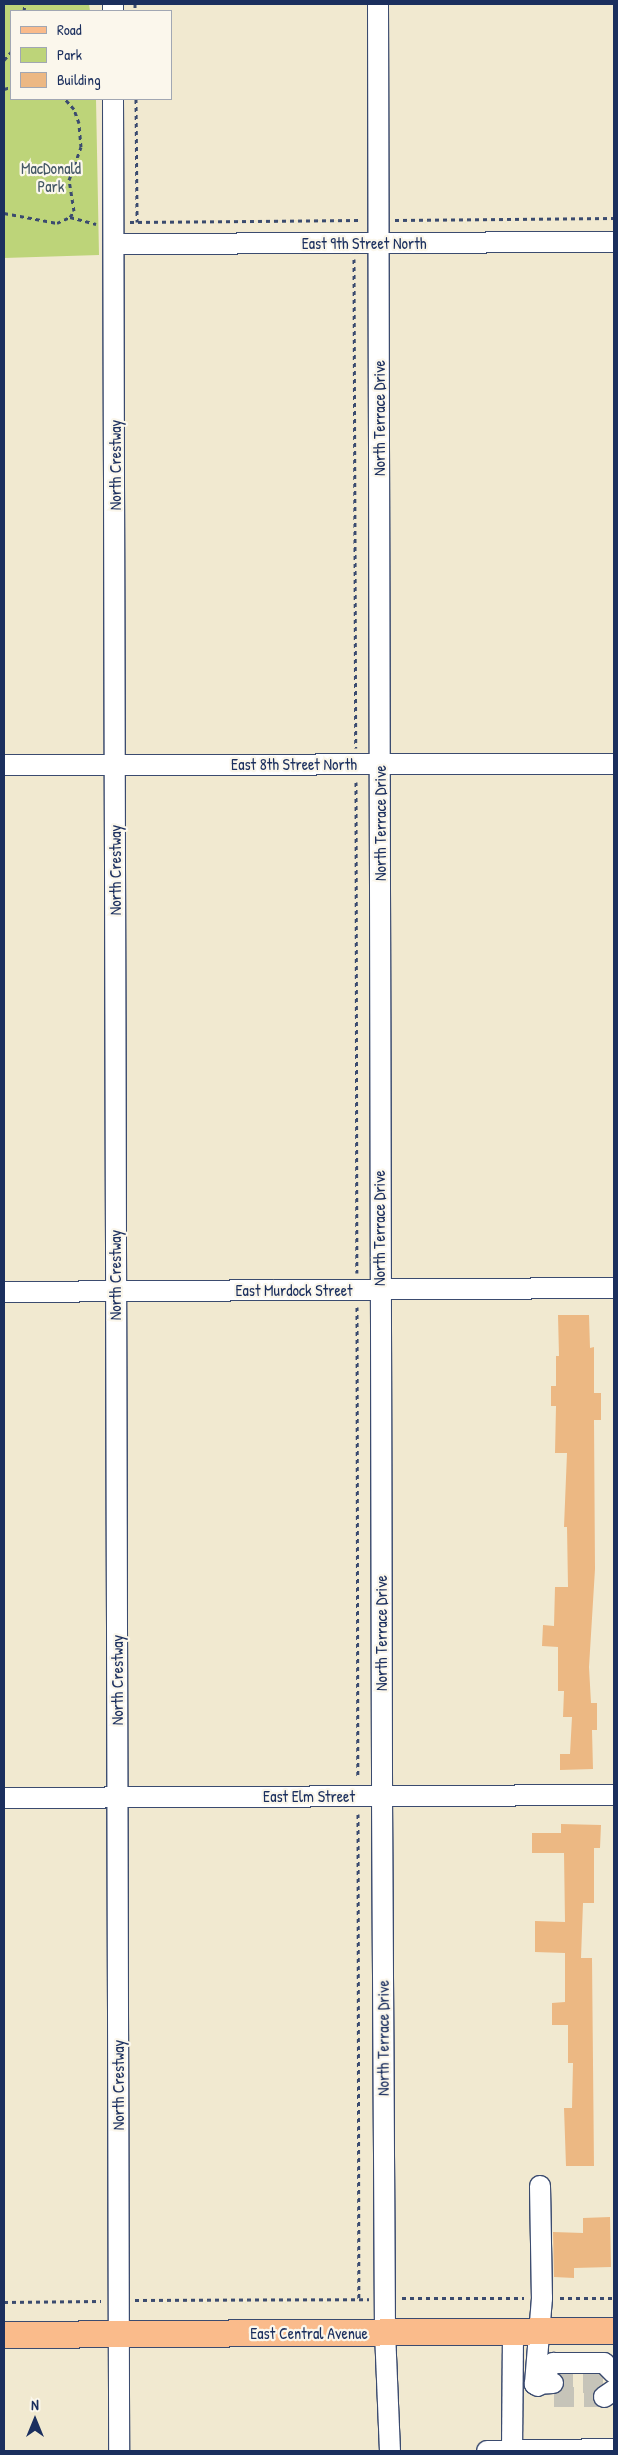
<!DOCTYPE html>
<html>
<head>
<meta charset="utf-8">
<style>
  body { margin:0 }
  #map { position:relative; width:618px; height:2455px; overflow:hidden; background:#f1e9d0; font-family:"Patrick Hand",sans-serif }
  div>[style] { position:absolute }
  .green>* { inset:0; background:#bdd479 }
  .building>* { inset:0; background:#ecb883 }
  .minor-tunnel>* { height:20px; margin-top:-10px; transform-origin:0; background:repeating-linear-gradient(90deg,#c6c4b9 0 20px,transparent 0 30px) }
  .path>* { height:3px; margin-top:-1.5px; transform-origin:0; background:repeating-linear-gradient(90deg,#3b4b6f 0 4px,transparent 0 8px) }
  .roads { filter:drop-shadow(1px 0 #3b4b6f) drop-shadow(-1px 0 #3b4b6f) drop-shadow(0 1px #3b4b6f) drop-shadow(0 -1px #3b4b6f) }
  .minor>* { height:20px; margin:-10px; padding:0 10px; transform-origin:10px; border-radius:10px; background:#fff }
  .major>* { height:26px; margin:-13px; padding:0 13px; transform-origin:13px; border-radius:13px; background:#fabb8b }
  span { translate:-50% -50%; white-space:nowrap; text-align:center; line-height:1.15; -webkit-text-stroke:4.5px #fbf7ec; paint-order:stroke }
  .park-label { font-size:16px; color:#445865 }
  .street-label { font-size:16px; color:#1b2f5e }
  .frame { position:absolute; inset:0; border:5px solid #1b2f5e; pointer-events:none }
  .legend { position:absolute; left:10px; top:10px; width:162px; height:90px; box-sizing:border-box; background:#fbf7ec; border:1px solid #a1a7b3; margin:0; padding:6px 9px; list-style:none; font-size:15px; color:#1b2f5e }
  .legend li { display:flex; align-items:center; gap:10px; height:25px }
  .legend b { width:25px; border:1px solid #a1a7b3 }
  .north { position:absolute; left:10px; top:2395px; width:50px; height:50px; -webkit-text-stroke:4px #fbf7ec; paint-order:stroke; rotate:0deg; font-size:14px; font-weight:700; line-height:20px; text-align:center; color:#1b2f5e }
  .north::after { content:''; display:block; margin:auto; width:18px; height:22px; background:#1b2f5e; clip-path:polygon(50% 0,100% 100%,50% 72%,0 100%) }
</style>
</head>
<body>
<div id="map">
  <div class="green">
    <i style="clip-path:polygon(4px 4px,89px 4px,90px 11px,11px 11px,11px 99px,96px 99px,99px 255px,4px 258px)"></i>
  </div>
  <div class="building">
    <i style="clip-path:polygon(558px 1315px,589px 1315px,590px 1348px,594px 1347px,594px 1393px,601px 1393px,601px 1420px,594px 1420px,595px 1569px,589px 1667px,591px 1703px,597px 1703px,597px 1730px,592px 1730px,593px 1769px,560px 1770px,560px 1754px,570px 1754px,572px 1717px,563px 1717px,564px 1691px,558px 1691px,558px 1647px,542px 1646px,543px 1625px,554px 1626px,555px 1587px,568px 1587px,567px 1527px,564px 1527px,567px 1453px,555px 1453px,556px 1406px,551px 1406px,551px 1386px,556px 1386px,556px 1356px,559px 1356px)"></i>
    <i style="clip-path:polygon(561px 1824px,601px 1825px,600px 1848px,594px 1848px,594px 1903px,583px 1903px,581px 1958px,592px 1958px,594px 2166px,566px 2166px,564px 2108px,572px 2108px,573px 2063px,568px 2063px,568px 2025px,552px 2025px,552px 2003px,565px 2002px,565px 1953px,535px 1952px,535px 1921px,565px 1922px,564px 1853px,532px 1853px,532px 1833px,561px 1833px)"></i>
    <i style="clip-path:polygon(610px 2217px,611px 2267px,574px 2268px,574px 2278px,554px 2277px,553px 2232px,583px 2233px,583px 2218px)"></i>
  </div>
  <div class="minor-tunnel">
    <i style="left:553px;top:2383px;width:51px"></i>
    <i style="left:554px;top:2397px;width:50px"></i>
  </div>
  <div class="path">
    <i style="left:135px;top:4px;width:7px;rotate:90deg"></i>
    <i style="left:24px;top:11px;width:7px;rotate:-82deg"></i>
    <i style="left:4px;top:60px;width:11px;rotate:-49deg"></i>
    <i style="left:4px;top:89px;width:7px;rotate:-16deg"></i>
    <i style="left:136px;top:99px;width:123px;rotate:89.5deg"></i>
    <i style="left:4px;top:213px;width:54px;rotate:10.7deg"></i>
    <i style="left:57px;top:223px;width:14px;rotate:-25deg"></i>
    <i style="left:70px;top:217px;width:7px;rotate:-56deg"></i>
    <i style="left:74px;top:211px;width:31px;rotate:-99deg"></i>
    <i style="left:69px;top:180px;width:35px;rotate:-70deg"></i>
    <i style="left:81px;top:147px;width:24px;rotate:-95deg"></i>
    <i style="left:79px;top:123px;width:15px;rotate:-110deg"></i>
    <i style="left:74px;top:109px;width:13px;rotate:-132deg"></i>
    <i style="left:70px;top:217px;width:27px;rotate:15deg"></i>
    <i style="left:395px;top:220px;width:219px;rotate:-0.5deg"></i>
    <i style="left:130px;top:222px;width:231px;rotate:-0.5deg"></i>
    <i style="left:354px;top:259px;width:489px;rotate:89.8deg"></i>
    <i style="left:356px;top:782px;width:491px;rotate:89.9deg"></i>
    <i style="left:357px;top:1307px;width:471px;rotate:89.9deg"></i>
    <i style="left:358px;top:1814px;width:485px;rotate:89.9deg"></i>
    <i style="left:402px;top:2298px;width:122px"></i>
    <i style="left:560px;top:2298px;width:54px"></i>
    <i style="left:135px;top:2300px;width:234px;rotate:-0.2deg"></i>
    <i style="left:4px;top:2302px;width:97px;rotate:-0.6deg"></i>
  </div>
  <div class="roads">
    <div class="minor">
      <i style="left:113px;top:4px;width:7px;rotate:90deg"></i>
      <i style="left:378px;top:4px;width:1792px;rotate:89.87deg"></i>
      <i style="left:382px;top:1796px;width:536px;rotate:89.68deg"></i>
      <i style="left:385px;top:2332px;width:119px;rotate:87.6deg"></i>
      <i style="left:113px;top:99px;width:2352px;rotate:89.85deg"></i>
      <i style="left:114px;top:244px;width:500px;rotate:-0.23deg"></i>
      <i style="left:4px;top:765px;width:610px;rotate:-0.09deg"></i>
      <i style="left:4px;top:1292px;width:610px;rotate:-0.38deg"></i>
      <i style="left:4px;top:1798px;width:610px;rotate:-0.28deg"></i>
      <i style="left:540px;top:2186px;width:112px;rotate:89deg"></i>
      <i style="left:542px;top:2298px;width:86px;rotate:94.7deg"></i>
      <i style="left:535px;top:2384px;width:18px;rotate:-3deg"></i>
      <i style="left:538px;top:2386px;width:4px;rotate:-146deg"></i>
      <i style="left:535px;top:2384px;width:28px;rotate:-49deg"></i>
      <i style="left:553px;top:2363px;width:51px"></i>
      <i style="left:604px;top:2363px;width:14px;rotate:45deg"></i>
      <i style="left:604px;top:2397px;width:12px;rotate:-35deg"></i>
      <i style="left:487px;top:2451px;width:127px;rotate:-0.9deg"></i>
      <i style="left:512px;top:2451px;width:120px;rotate:-89.5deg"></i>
    </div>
    <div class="major">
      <i style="left:4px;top:2335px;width:610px;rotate:-0.38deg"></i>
    </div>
  </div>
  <div class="park-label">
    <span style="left:51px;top:177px">MacDonald<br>Park</span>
  </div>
  <div class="street-label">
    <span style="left:364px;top:243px">East 9th Street North</span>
    <span style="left:379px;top:418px;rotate:-90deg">North Terrace Drive</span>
    <span style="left:115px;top:465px;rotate:-90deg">North Crestway</span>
    <span style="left:294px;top:764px">East 8th Street North</span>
    <span style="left:380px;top:823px;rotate:-90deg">North Terrace Drive</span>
    <span style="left:115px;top:870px;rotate:-90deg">North Crestway</span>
    <span style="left:379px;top:1228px;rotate:-90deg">North Terrace Drive</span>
    <span style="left:115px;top:1275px;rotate:-90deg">North Crestway</span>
    <span style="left:294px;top:1290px">East Murdock Street</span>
    <span style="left:381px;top:1633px;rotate:-90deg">North Terrace Drive</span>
    <span style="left:117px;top:1680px;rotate:-90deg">North Crestway</span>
    <span style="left:309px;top:1796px">East Elm Street</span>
    <span style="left:383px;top:2038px;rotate:-90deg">North Terrace Drive</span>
    <span style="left:118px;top:2085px;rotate:-90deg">North Crestway</span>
    <span style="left:309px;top:2333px">East Central Avenue</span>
  </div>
  <div class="frame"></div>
  <ul class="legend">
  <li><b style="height:6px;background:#fabb8b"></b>Road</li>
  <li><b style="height:14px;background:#bdd479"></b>Park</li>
  <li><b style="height:14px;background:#ecb883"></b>Building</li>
  </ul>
  <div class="north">N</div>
</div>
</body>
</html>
